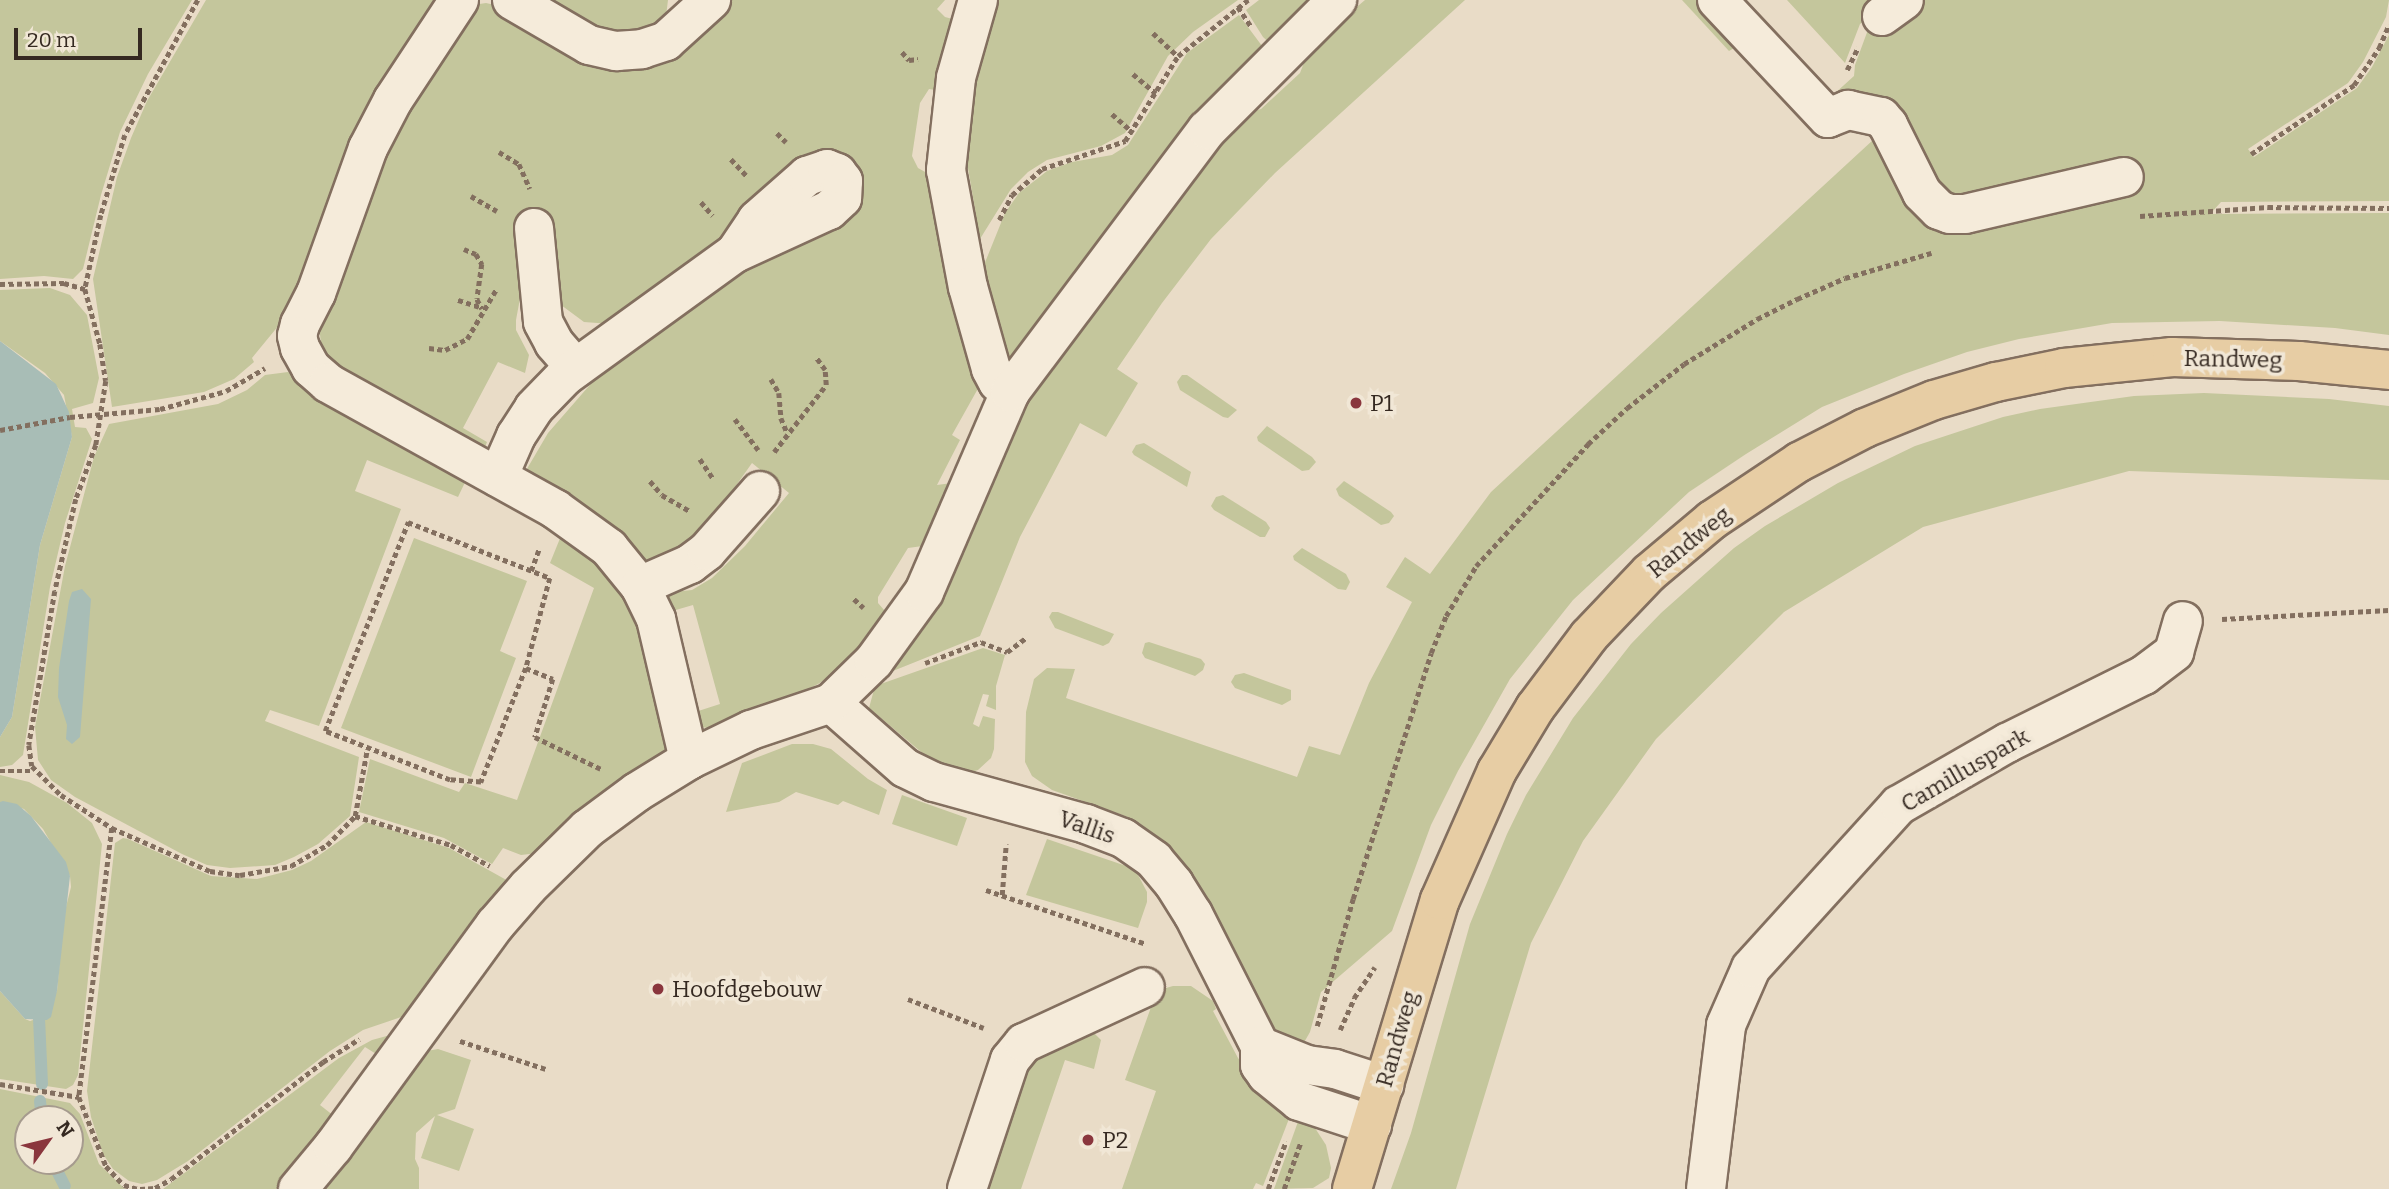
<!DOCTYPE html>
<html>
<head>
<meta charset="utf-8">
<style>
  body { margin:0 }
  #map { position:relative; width:2389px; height:1189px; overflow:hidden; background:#e9dcc7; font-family:Bitter,serif }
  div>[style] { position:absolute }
  .green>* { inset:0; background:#c4c69c }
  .water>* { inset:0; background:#a8bdb6 }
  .stream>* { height:12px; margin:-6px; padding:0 6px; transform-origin:6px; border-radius:6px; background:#a8bdb6 }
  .path>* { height:4.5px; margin-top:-2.25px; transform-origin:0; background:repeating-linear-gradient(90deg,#836f5f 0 5px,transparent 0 8.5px) }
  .roads { filter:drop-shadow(2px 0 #836f5f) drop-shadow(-2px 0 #836f5f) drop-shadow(0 2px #836f5f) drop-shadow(0 -2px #836f5f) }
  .minor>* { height:38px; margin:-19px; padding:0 19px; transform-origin:19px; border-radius:19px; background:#f5ebda }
  .major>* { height:38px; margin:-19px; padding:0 19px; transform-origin:19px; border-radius:19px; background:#e7cda4 }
  .dots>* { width:19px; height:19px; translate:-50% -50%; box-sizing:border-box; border:4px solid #f1e7d6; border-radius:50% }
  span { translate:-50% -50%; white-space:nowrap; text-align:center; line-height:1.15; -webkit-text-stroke:7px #f1e7d6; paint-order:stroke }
  .street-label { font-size:23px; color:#352921 }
  .poi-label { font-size:23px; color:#352921 }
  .left { translate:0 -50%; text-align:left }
  .north { position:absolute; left:14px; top:1105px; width:70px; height:70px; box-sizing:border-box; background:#f1e7d6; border:2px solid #a69b8e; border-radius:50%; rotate:56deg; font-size:19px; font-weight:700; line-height:28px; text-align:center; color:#352921 }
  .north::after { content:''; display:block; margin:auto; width:24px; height:32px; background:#8a363d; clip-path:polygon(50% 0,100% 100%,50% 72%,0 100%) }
  .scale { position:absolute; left:14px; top:28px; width:128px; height:32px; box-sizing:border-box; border:4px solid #352921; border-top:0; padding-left:9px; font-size:21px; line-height:24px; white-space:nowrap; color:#352921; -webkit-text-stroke:5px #f1e7d6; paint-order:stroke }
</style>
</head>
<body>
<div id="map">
  <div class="green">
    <i style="clip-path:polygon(0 0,192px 0,148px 74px,120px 132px,101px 195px,83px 269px,73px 279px,44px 276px,0 279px)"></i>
    <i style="clip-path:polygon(206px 0,442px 0,293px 308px,252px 358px,254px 362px,234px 379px,204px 392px,112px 407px,93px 279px,117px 177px,131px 138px,147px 101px)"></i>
    <i style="clip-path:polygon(529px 0,668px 0,665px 24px,622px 42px)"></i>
    <i style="clip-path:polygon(731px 0,945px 0,937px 9px,945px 17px,960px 21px,942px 91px,929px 89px,920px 103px,912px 156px,918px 168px,934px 177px,980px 385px,952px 435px,960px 440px,937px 485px,952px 483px,930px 545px,908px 548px,878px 597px,878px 603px,891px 618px,835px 673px,818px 684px,790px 698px,708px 728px,701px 727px,689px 714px,720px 704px,693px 605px,662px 614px,664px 598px,673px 592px,692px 590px,712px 578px,745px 546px,789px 493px,752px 463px,723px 504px,697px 533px,672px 556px,647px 569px,521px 479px,548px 433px,602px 371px,773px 245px,844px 169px,611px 324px,584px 322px,557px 302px,521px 293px,516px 320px,516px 330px,529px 355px,525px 373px,498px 362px,463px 428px,487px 442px,483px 452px,334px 370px,322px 351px,319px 327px,391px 128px,473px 5px,486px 3px,499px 6px,568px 42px,691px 37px)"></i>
    <i style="clip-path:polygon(993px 0,1238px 0,1193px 32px,1168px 56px,1125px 133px,1101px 146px,1047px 160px,1028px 172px,1011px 189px,975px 247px,965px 218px,976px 215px,968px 168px,956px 170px)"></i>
    <i style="clip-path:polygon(1259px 0,1328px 0,1275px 48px,1263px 37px,1246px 10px)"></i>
    <i style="clip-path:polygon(1365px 0,1465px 0,1275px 173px,1211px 239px,1162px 303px,1117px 369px,1138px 383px,1106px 437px,1080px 423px,1020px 537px,980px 636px,878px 677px,1012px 422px,1076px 322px,1241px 115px,1261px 109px,1300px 73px,1310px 47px)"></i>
    <i style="clip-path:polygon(1682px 0,1701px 0,1739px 45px,1729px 51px)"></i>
    <i style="clip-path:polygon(1787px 0,1893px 0,1860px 24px,1845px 63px)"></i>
    <i style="clip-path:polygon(1915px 0,2389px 0,2386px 17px,2363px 62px,2348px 83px,2248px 149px,2254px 157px,2357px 88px,2372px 67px,2389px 35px,2389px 201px,2221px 202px,2210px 214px,2389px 213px,2389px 335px,2335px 328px,2220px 321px,2112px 323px,2019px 339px,1967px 352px,1904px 374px,1822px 407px,1746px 454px,1689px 492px,1573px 600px,1510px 679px,1458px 771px,1431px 825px,1392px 931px,1321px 992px,1310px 1032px,1302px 1046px,1276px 1032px,1170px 852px,1128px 817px,1052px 790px,1032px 776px,1025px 762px,1026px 712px,1034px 679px,1047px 668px,1075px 669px,1066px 698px,1297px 777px,1309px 746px,1340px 755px,1369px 683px,1412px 602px,1386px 587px,1405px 557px,1430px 574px,1491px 492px,1873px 140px,1852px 118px,1960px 209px,1833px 95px,1854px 76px,1855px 65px,1869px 27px)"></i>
    <i style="clip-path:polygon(1239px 15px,1268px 54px,1017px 371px,994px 350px,981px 285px,984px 265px,1005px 213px,1019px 193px,1047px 171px,1072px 162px,1112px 155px,1128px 145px,1187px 53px)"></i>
    <i style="clip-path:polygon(50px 288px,70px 295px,87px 315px,99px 378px,93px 403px,72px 409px,75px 427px,86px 428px,92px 439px,65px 523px,50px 587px,23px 755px,12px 765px,0 767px,0 737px,12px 717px,40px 545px,72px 437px,64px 395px,45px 373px,0 341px,0 290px)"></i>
    <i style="clip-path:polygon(288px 372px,468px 476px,458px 497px,367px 460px,355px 491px,401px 509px,319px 726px,270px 710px,265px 721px,359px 757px,350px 816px,318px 844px,294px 857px,275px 865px,230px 868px,207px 865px,182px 854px,75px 797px,51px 780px,38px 760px,35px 727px,65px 566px,94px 457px,109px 424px,218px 404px,247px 390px,265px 375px)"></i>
    <i style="clip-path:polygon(1182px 375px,1187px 375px,1237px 410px,1228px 418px,1223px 417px,1180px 390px,1177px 382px)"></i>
    <i style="clip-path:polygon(2204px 393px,2329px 399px,2389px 406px,2389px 480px,2129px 471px,1923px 527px,1784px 612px,1656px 739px,1583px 841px,1531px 943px,1456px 1189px,1391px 1189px,1411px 1133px,1470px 924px,1507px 834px,1526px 795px,1573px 718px,1631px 644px,1661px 613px,1734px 548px,1765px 526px,1838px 483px,1915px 446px,2003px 417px,2040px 409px,2134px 396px)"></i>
    <i style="clip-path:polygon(1267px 426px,1312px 457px,1316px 462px,1309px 470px,1302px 471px,1258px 441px,1257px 437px)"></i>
    <i style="clip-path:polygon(1144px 443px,1191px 472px,1187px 487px,1134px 455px,1132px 452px,1136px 445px)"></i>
    <i style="clip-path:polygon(1344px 481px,1391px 512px,1394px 516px,1389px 523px,1381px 525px,1339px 496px,1336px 489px)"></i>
    <i style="clip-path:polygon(1223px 495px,1266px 522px,1270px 528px,1265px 537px,1260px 537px,1214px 510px,1211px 506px,1216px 497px)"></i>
    <i style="clip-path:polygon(563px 531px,602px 558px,640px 618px,669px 754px,538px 853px,521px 855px,503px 848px,492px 864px,444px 838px,359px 812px,370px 759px,459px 792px,465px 783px,517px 800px,594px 588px,550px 563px)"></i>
    <i style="clip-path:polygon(414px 538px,527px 581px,500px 651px,516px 658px,471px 777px,341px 728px)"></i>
    <i style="clip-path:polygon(1302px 548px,1346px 574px,1350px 582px,1346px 590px,1338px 589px,1294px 560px,1293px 556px)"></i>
    <i style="clip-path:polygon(1052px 612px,1058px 612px,1114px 634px,1109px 643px,1103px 646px,1055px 628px,1049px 617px)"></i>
    <i style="clip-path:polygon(1149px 642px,1201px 659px,1205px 664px,1203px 670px,1195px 676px,1145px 658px,1142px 653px,1145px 643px)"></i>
    <i style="clip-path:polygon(983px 648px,1005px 655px,996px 686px,996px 710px,986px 706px,989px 695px,983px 694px,973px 724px,979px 727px,983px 716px,995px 719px,994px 749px,991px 758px,978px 770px,971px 772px,933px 762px,869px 708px,875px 686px)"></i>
    <i style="clip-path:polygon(1244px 673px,1291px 690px,1291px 700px,1282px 705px,1235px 688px,1231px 682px,1235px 675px)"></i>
    <i style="clip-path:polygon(792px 744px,813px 744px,831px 749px,868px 779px,887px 790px,879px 815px,843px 801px,838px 805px,796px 792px,779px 802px,726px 812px,742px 763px)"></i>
    <i style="clip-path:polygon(0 775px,29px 782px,67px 803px,92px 823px,102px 844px,78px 1075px,73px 1085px,66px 1089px,0 1079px,0 991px,25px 1019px,30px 1021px,39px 1018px,57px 991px,64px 915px,71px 887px,70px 876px,43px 829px,24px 809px,0 802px)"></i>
    <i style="clip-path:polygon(902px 795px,967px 818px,957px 846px,892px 824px)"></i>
    <i style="clip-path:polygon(366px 822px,449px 848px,512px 883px,413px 1013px,363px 1030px,330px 1051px,188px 1161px,157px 1180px,142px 1184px,129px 1181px,113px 1169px,103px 1154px,91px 1117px,87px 1091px,115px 843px,123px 838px,128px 839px,211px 876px,257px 879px,292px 870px,311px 861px)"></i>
    <i style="clip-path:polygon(1047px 839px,1135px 869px,1147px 892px,1147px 902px,1138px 928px,1026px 895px)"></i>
    <i style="clip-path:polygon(1173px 986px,1191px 986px,1213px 1001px,1216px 1009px,1213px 1011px,1238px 1058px,1253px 1077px,1292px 1111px,1263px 1186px,1256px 1183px,1253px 1189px,1122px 1189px,1156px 1091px,1125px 1080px,1155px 996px,1159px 990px)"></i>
    <i style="clip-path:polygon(1091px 1030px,1101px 1040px,1094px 1069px,1065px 1060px,1021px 1189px,984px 1189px,1023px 1073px,1045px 1051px)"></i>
    <i style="clip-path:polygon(394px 1034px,381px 1057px,365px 1047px,320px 1105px,334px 1116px,276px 1189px,163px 1189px,339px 1058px,372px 1040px)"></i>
    <i style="clip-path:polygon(438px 1049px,471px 1060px,455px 1109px,437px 1115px,474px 1129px,459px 1171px,421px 1158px,435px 1116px,416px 1133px,415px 1159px,419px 1168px,419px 1189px,313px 1189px,415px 1059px,427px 1051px)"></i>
    <i style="clip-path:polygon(evenodd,0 1089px,70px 1103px,80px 1114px,99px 1164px,125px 1189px,0 1189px,0 1089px,28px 1119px,70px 1119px,70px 1161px,28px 1161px,28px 1119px)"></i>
    <i style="clip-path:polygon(1300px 1116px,1315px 1128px,1326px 1145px,1331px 1168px,1329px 1178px,1313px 1188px,1274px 1189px)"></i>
  </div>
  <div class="water">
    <i style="clip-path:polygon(0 341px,56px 384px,69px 412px,72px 437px,40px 545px,12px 717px,0 737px)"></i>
    <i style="clip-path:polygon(82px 589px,91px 599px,80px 737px,72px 744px,66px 739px,67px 725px,58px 697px,59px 668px,69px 601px,72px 592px)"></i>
    <i style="clip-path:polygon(3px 801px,17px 804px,31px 816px,66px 862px,70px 876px,57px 991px,51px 1017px,47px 1020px,25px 1019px,0 991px,0 802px)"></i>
  </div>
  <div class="stream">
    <i style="left:39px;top:1018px;width:66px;rotate:87.4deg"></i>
    <i style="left:40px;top:1101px;width:18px;rotate:84deg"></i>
    <i style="left:52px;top:1161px;width:28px;rotate:63deg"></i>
  </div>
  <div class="path">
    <i style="left:198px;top:0;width:153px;rotate:118.4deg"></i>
    <i style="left:125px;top:135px;width:84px;rotate:106.7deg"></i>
    <i style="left:101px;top:215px;width:76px;rotate:102.2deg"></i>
    <i style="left:85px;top:289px;width:57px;rotate:74.7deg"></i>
    <i style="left:100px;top:344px;width:37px;rotate:81deg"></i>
    <i style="left:106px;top:381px;width:65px;rotate:98.9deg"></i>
    <i style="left:96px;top:445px;width:58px;rotate:110.3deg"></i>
    <i style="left:76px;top:499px;width:94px;rotate:102.9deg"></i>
    <i style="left:55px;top:591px;width:156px;rotate:99.6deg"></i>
    <i style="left:29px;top:745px;width:21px;rotate:82deg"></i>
    <i style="left:32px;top:766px;width:41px;rotate:45deg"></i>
    <i style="left:61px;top:795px;width:61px;rotate:32.9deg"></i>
    <i style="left:112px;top:828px;width:107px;rotate:23.7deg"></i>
    <i style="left:210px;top:871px;width:30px;rotate:8deg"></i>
    <i style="left:240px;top:875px;width:52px;rotate:-10deg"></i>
    <i style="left:291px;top:866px;width:42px;rotate:-30.3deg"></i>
    <i style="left:327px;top:845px;width:40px;rotate:-46deg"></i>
    <i style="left:355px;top:816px;width:67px;rotate:-79.7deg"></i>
    <i style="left:1238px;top:7px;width:23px;rotate:56deg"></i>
    <i style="left:1153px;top:33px;width:34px;rotate:43deg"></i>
    <i style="left:902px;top:52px;width:11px;rotate:49deg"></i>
    <i style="left:909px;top:60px;width:9px;rotate:-6deg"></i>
    <i style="left:1847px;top:70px;width:25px;rotate:-64deg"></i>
    <i style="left:1133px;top:74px;width:30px;rotate:40deg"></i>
    <i style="left:1112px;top:114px;width:28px;rotate:41deg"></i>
    <i style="left:777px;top:133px;width:13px;rotate:45deg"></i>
    <i style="left:499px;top:152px;width:23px;rotate:31deg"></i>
    <i style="left:519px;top:164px;width:27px;rotate:66deg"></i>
    <i style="left:2251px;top:154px;width:124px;rotate:-33.8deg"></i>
    <i style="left:2354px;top:85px;width:45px;rotate:-56deg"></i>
    <i style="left:2379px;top:48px;width:25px;rotate:-67deg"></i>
    <i style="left:731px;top:159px;width:23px;rotate:47deg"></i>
    <i style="left:471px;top:196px;width:30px;rotate:30deg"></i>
    <i style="left:701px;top:202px;width:18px;rotate:49deg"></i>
    <i style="left:2140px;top:216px;width:128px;rotate:-4deg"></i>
    <i style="left:2268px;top:207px;width:121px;rotate:0.5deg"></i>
    <i style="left:999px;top:220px;width:28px;rotate:-63deg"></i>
    <i style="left:1012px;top:195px;width:40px;rotate:-41deg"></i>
    <i style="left:1042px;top:169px;width:88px;rotate:-18.6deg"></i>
    <i style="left:1125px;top:141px;width:100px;rotate:-58.1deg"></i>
    <i style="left:1178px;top:56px;width:90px;rotate:-38.7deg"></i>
    <i style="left:464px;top:249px;width:13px;rotate:23deg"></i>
    <i style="left:476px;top:254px;width:12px;rotate:59deg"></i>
    <i style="left:482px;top:264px;width:35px;rotate:98deg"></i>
    <i style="left:477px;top:299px;width:11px;rotate:63deg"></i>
    <i style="left:0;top:284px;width:64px;rotate:-0.9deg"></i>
    <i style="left:64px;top:283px;width:22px;rotate:16deg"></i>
    <i style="left:458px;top:300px;width:25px;rotate:18deg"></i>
    <i style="left:429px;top:348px;width:16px;rotate:7deg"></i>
    <i style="left:445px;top:350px;width:25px;rotate:-27deg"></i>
    <i style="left:467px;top:339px;width:59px;rotate:-59.5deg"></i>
    <i style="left:771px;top:379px;width:16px;rotate:60deg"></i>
    <i style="left:779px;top:393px;width:25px;rotate:85deg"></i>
    <i style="left:781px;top:418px;width:15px;rotate:67deg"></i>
    <i style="left:735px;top:419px;width:39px;rotate:53deg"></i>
    <i style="left:0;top:430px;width:71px;rotate:-10.5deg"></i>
    <i style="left:70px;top:417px;width:90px;rotate:-5.1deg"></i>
    <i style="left:160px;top:409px;width:68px;rotate:-15.3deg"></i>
    <i style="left:226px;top:391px;width:45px;rotate:-30.5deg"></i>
    <i style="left:774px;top:452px;width:85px;rotate:-52.2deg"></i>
    <i style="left:826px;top:385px;width:15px;rotate:-94deg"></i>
    <i style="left:825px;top:370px;width:14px;rotate:-126deg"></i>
    <i style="left:700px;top:459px;width:25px;rotate:56deg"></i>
    <i style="left:650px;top:481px;width:18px;rotate:49deg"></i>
    <i style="left:662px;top:495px;width:32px;rotate:30deg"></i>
    <i style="left:408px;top:522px;width:153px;rotate:21.5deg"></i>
    <i style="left:550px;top:578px;width:93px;rotate:104.9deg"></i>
    <i style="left:526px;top:668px;width:123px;rotate:111.5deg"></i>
    <i style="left:481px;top:782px;width:31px;rotate:-176deg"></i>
    <i style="left:450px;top:780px;width:134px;rotate:-158.6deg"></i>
    <i style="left:325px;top:731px;width:225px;rotate:-68.3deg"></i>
    <i style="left:531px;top:571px;width:23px;rotate:-70deg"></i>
    <i style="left:854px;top:599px;width:13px;rotate:42deg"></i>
    <i style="left:2222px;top:619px;width:167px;rotate:-3.1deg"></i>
    <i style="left:925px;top:663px;width:60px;rotate:-20.6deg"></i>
    <i style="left:981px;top:642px;width:28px;rotate:21deg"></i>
    <i style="left:1007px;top:652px;width:25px;rotate:-37deg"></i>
    <i style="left:526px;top:668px;width:29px;rotate:22deg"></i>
    <i style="left:553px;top:679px;width:61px;rotate:107.2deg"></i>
    <i style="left:535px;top:737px;width:73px;rotate:25.9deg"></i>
    <i style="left:0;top:771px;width:34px"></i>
    <i style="left:355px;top:816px;width:100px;rotate:16.8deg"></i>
    <i style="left:451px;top:845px;width:44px;rotate:28.3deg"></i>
    <i style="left:112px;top:828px;width:271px;rotate:97deg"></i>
    <i style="left:79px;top:1097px;width:74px;rotate:68.6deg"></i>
    <i style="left:106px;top:1166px;width:26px;rotate:47deg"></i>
    <i style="left:124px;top:1185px;width:15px;rotate:16deg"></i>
    <i style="left:986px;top:890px;width:169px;rotate:18.6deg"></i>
    <i style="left:1002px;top:895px;width:51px;rotate:-85.5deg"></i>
    <i style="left:908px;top:999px;width:81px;rotate:20.9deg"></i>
    <i style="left:1317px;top:1026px;width:132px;rotate:-74.2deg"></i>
    <i style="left:1353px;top:899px;width:258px;rotate:-72.4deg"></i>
    <i style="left:1431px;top:653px;width:40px;rotate:-68deg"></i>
    <i style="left:1446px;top:616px;width:58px;rotate:-59deg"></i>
    <i style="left:1476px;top:566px;width:166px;rotate:-47.4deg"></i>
    <i style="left:1588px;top:444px;width:53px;rotate:-42.7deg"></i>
    <i style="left:1627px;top:408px;width:72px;rotate:-37.7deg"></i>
    <i style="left:1684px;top:364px;width:86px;rotate:-31.7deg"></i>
    <i style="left:1757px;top:319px;width:45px;rotate:-26.6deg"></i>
    <i style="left:1797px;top:299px;width:52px;rotate:-23.6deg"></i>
    <i style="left:1845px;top:278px;width:90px;rotate:-16.2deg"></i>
    <i style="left:1340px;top:1030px;width:35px;rotate:-66deg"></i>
    <i style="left:1354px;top:998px;width:37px;rotate:-56deg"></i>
    <i style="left:460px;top:1041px;width:90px;rotate:18deg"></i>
    <i style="left:0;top:1084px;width:80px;rotate:9.3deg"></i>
    <i style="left:140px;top:1189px;width:15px;rotate:-4deg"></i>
    <i style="left:155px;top:1188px;width:18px;rotate:-29deg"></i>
    <i style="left:171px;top:1179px;width:192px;rotate:-37.6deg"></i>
    <i style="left:323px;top:1062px;width:43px;rotate:-32.6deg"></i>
    <i style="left:1268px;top:1189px;width:51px;rotate:-69.4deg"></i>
    <i style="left:1284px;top:1189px;width:48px;rotate:-70.4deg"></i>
  </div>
  <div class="roads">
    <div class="minor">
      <i style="left:459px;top:0;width:120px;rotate:123.4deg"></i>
      <i style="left:393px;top:100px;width:54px;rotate:117.5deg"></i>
      <i style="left:368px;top:148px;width:154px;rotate:109.7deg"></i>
      <i style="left:316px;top:293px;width:35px;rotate:117deg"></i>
      <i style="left:300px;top:324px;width:12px;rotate:104deg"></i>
      <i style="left:297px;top:336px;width:12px;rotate:76deg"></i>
      <i style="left:300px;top:348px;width:23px;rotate:61deg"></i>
      <i style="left:311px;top:368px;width:23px;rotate:41deg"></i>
      <i style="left:328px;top:383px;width:260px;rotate:29deg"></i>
      <i style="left:555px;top:509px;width:67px;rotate:35.8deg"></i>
      <i style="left:609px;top:548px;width:49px;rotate:50.8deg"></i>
      <i style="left:640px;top:586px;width:37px;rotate:64deg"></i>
      <i style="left:656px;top:619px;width:145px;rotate:76.8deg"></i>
      <i style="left:512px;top:0;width:89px;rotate:30.3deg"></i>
      <i style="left:589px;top:45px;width:28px;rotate:13deg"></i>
      <i style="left:616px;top:51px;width:26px;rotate:-4deg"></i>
      <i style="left:642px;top:49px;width:25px;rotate:-18deg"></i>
      <i style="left:666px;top:41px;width:61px;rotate:-42.3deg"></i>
      <i style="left:978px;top:0;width:81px;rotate:105.8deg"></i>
      <i style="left:956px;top:78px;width:93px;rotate:96.2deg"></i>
      <i style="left:946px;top:170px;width:119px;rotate:79.4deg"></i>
      <i style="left:968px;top:287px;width:85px;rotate:74.3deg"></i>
      <i style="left:991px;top:369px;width:15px;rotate:62deg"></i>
      <i style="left:998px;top:382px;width:16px;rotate:40deg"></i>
      <i style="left:1717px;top:0;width:162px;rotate:46.8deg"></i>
      <i style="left:1828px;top:118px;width:22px;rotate:-22deg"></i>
      <i style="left:1848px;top:110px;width:34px;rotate:12deg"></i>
      <i style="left:1881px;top:117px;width:11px;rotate:49deg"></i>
      <i style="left:1888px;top:125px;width:76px;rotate:63.4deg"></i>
      <i style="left:1922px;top:193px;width:24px;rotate:45deg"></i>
      <i style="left:1939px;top:210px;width:12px;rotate:20deg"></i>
      <i style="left:1950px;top:214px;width:15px"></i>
      <i style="left:1965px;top:214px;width:163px;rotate:-13.1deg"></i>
      <i style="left:1882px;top:16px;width:27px;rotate:-36deg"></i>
      <i style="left:534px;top:228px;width:94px;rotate:84.5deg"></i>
      <i style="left:543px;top:322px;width:24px;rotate:62deg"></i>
      <i style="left:554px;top:343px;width:33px;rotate:49deg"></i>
      <i style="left:498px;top:477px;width:45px;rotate:-66.3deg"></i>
      <i style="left:516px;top:436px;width:33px;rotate:-57deg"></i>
      <i style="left:534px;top:408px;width:45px;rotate:-45.9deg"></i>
      <i style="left:565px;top:376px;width:210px;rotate:-35.9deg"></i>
      <i style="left:735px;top:253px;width:40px;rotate:-56deg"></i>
      <i style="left:757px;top:220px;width:67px;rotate:-41.3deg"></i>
      <i style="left:807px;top:176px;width:21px;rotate:-19deg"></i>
      <i style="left:827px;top:169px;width:11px;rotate:22deg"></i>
      <i style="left:837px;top:173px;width:10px;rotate:53deg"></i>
      <i style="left:843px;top:181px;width:17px;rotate:93deg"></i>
      <i style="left:842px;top:198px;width:18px;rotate:137deg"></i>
      <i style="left:829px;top:210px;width:103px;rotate:155.4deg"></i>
      <i style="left:640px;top:586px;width:55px;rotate:-23.7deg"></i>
      <i style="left:690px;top:564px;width:21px;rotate:-37deg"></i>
      <i style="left:707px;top:551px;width:80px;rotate:-48.5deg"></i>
      <i style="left:831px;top:703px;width:98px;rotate:41.3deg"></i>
      <i style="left:905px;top:768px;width:32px;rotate:26deg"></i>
      <i style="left:934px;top:782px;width:158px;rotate:15.4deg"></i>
      <i style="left:1086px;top:824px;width:40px;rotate:21deg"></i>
      <i style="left:1123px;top:838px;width:38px;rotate:35deg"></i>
      <i style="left:1154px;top:860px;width:31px;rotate:50deg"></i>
      <i style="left:1174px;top:884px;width:36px;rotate:58deg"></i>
      <i style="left:1193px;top:914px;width:148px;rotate:63.1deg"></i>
      <i style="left:1260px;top:1046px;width:19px;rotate:90deg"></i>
      <i style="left:1260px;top:1065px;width:12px;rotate:55deg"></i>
      <i style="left:1267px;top:1075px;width:41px;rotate:39.1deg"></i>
      <i style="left:1299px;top:1101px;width:77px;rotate:18.2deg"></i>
      <i style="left:1260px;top:1046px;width:51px;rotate:22deg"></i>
      <i style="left:1307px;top:1065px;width:28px;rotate:8deg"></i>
      <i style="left:1335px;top:1069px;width:52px;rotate:18.1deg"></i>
      <i style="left:298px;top:1189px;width:55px;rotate:-50.2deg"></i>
      <i style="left:333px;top:1147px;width:275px;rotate:-53.9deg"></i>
      <i style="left:495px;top:925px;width:50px;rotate:-49deg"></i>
      <i style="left:528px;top:887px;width:83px;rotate:-44.5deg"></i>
      <i style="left:587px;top:829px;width:62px;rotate:-36.5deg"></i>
      <i style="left:637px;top:792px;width:61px;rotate:-31.6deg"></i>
      <i style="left:689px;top:760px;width:69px;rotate:-25.8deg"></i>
      <i style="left:751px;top:730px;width:84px;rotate:-18.6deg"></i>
      <i style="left:831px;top:703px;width:60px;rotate:-44.3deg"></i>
      <i style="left:874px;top:661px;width:85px;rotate:-54.1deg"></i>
      <i style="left:924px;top:592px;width:218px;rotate:-66.7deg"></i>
      <i style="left:1010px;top:392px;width:328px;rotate:-53.1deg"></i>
      <i style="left:1207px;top:130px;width:184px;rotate:-45deg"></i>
      <i style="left:967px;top:1189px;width:136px;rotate:-71.6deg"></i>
      <i style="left:1010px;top:1060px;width:22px;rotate:-51deg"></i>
      <i style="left:1024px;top:1043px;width:133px;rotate:-24.8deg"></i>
      <i style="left:1706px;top:1189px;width:165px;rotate:-83deg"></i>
      <i style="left:1726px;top:1025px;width:62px;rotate:-66.3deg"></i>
      <i style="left:1751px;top:968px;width:220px;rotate:-47.8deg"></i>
      <i style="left:1899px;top:805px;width:125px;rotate:-29.9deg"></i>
      <i style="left:2007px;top:743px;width:153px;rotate:-26.4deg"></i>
      <i style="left:2144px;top:675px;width:38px;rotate:-37deg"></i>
      <i style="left:2174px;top:652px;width:32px;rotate:-74deg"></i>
    </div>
    <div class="major">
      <i style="left:1352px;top:1189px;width:302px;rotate:-73.1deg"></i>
      <i style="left:1440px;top:900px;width:141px;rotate:-66.2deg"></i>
      <i style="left:1497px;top:771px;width:74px;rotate:-58.9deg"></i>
      <i style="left:1535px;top:708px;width:90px;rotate:-53.1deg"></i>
      <i style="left:1589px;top:636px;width:87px;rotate:-46.4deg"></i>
      <i style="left:1649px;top:573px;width:82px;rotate:-40.1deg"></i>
      <i style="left:1712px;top:520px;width:105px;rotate:-33.7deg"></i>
      <i style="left:1799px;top:462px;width:74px;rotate:-27.3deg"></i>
      <i style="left:1865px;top:428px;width:74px;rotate:-22.1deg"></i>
      <i style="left:1934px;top:400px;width:65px;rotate:-16.2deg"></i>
      <i style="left:1996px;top:382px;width:69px;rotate:-11.6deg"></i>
      <i style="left:2064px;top:368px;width:109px;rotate:-5.8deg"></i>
      <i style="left:2172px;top:357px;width:127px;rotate:1.8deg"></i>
      <i style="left:2299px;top:361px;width:90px;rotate:5.7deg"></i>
    </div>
  </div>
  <div class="dots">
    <i style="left:1356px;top:403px;background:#8a363d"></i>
    <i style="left:658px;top:989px;background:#8a363d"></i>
    <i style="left:1088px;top:1140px;background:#8a363d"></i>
  </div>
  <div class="street-label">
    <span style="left:2233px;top:359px;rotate:1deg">Randweg</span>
    <span style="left:1689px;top:542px;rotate:-39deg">Randweg</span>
    <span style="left:1965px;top:770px;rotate:-30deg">Camilluspark</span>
    <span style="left:1087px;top:827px;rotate:19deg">Vallis</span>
    <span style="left:1397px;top:1039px;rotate:-74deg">Randweg</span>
  </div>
  <div class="poi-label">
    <span class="left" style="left:1370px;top:403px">P1</span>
    <span class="left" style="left:672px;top:989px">Hoofdgebouw</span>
    <span class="left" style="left:1102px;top:1140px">P2</span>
  </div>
  <div class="north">N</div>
  <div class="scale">20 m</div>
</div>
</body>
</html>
